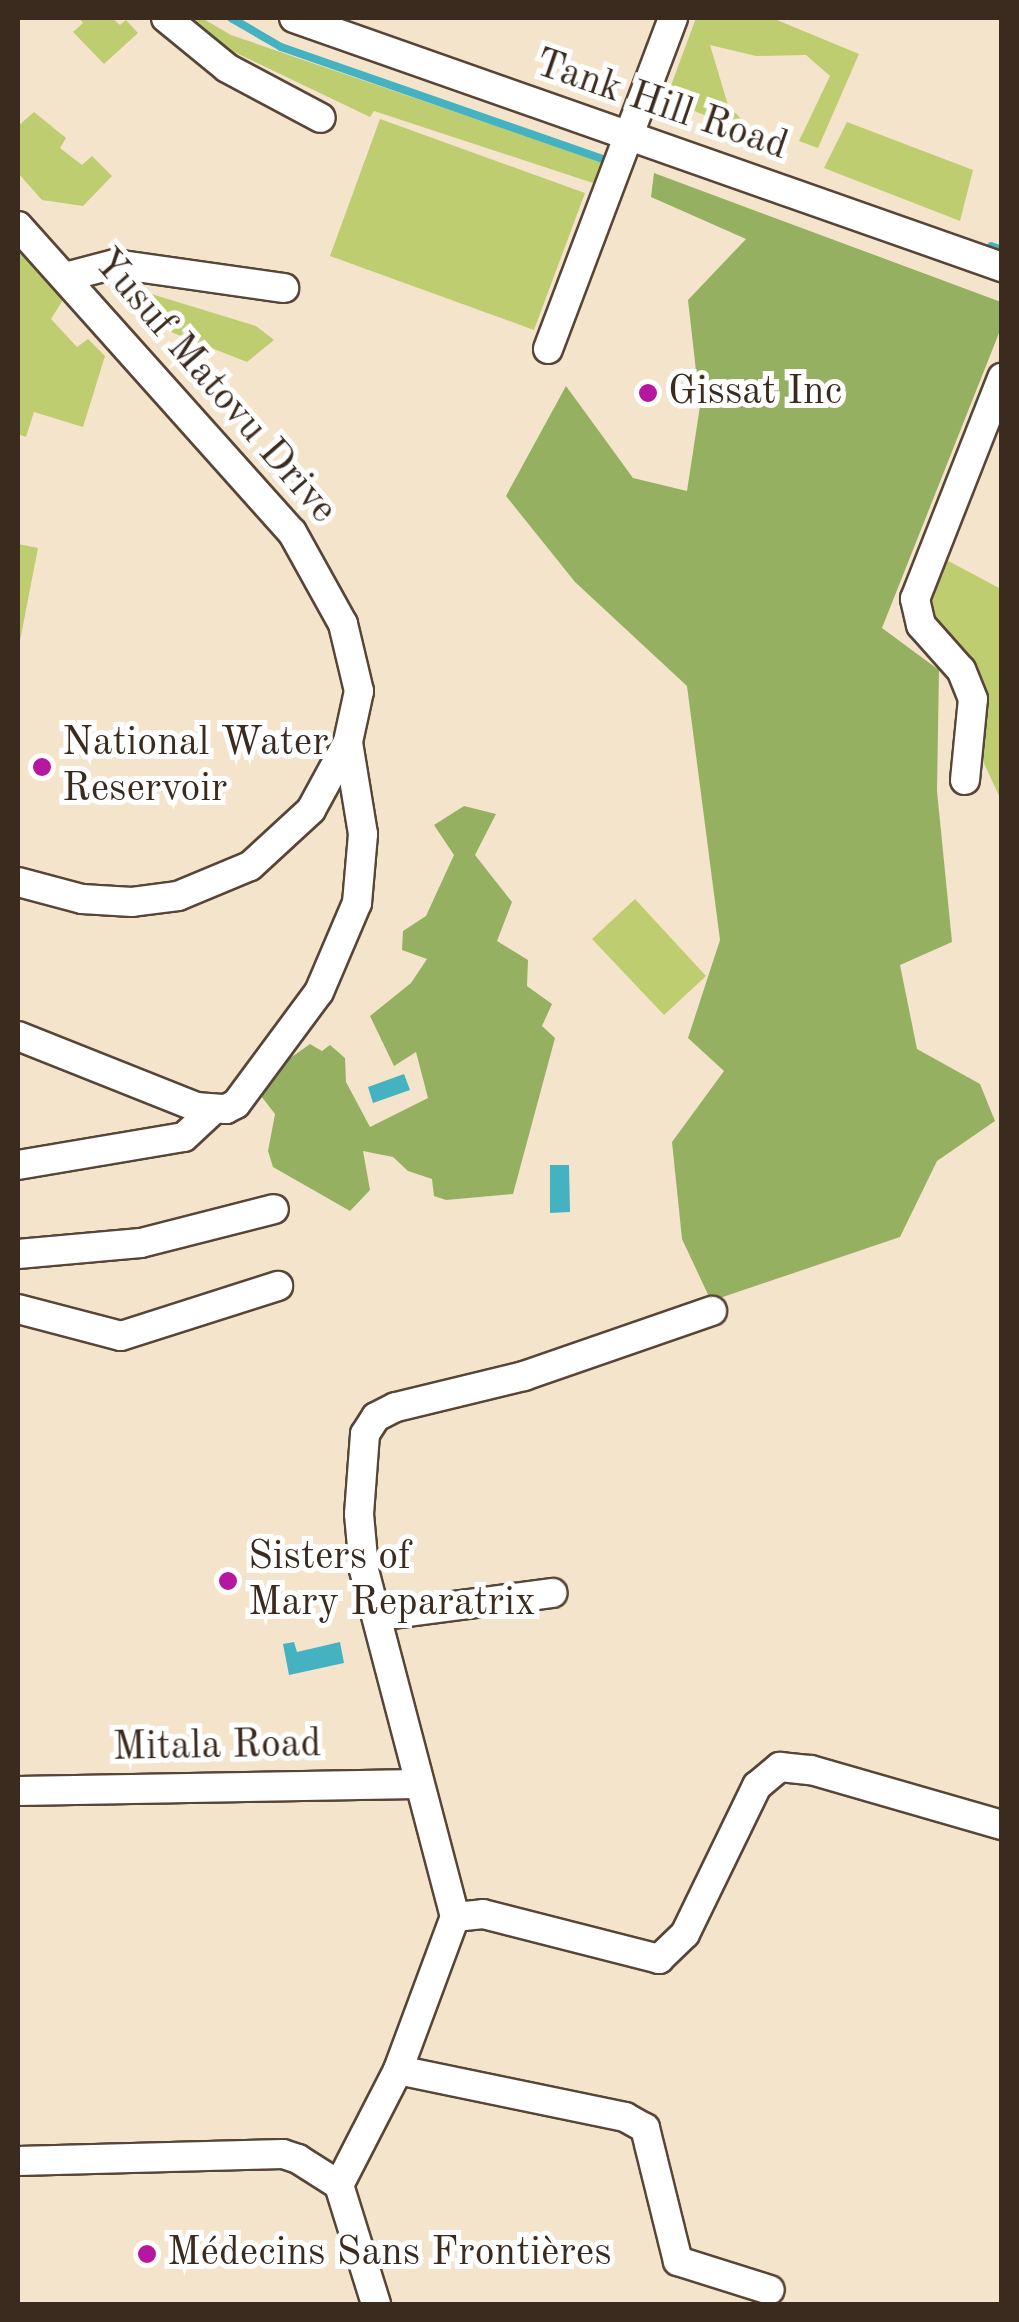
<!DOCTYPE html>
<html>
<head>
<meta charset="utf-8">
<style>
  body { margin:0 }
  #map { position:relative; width:1019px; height:2322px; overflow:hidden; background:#f5e4cc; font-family:"Old Standard TT",serif }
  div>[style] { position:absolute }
  .green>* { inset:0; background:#becd6f }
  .forest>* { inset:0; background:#96b062 }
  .water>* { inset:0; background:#45b2c2 }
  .stream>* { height:8px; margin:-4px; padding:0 4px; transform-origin:4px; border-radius:4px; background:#45b2c2 }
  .roads { filter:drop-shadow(2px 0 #574638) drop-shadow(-2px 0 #574638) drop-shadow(0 2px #574638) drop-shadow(0 -2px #574638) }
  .minor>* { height:28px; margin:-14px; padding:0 14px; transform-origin:14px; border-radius:14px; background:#fff }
  .dots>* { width:28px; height:28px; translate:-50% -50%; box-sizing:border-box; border:5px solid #fff; border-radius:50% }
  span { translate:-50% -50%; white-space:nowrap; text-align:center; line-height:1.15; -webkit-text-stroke:10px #fff; paint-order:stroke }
  .street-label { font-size:40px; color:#3b2a1e }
  .poi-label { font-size:40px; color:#3b2a1e }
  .left { translate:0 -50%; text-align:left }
  .frame { position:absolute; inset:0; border:20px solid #3b2a1e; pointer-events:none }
</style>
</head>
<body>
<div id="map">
  <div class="green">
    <i style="clip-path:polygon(79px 18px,112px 18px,120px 25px,126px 20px,138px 33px,104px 64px,73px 32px,83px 23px)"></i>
    <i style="clip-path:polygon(184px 18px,202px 18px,231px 35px,601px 162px,593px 183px,374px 111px,370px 117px,228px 49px)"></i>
    <i style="clip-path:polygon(696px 18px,772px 18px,859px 54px,818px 148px,799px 141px,830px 76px,806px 55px,756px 56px,710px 45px,728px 105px,759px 138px,666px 99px)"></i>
    <i style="clip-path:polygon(34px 112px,66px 138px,60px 148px,82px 165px,92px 156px,112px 176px,83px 206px,42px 200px,18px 173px,18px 126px)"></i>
    <i style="clip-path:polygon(380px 119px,585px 193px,534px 330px,330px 256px)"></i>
    <i style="clip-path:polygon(847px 122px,973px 170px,960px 221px,824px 168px)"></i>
    <i style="clip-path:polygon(18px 243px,66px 295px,51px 319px,77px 347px,88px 339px,105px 356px,83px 427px,34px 412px,26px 437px,18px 434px)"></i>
    <i style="clip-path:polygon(135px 289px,256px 326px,274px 340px,247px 362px,171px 332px,129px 295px)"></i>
    <i style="clip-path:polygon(18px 544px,38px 548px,18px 651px)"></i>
    <i style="clip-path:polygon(937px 555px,1001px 589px,1001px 800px,981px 757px,980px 678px,925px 605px)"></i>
    <i style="clip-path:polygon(635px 899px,706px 976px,664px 1015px,592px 939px)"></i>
  </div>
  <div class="forest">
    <i style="clip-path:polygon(654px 173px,1001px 302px,1001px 328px,882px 628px,939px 670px,937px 791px,952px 942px,900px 965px,917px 1049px,980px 1084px,995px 1121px,937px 1161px,900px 1237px,711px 1301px,682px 1239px,672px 1142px,724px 1071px,688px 1038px,720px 940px,687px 686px,575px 582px,506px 496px,566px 386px,633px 478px,687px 491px,700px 406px,688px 300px,746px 239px,651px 197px)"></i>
    <i style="clip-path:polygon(464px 806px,496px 814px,475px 855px,512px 902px,497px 941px,528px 960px,527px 986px,552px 1004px,542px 1026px,555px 1038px,513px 1194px,446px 1200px,434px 1196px,432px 1179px,408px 1171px,393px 1157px,363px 1151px,370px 1190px,350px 1211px,273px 1167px,268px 1151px,275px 1114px,261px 1096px,262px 1078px,310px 1044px,322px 1051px,330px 1045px,345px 1058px,346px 1082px,370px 1127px,428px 1098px,416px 1052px,394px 1066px,370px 1016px,411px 983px,427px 959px,402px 950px,403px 931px,426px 916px,454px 855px,434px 825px)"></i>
  </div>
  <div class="water">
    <i style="clip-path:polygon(404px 1074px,410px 1090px,373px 1103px,368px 1087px)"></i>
    <i style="clip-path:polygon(550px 1165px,569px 1165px,570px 1212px,550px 1213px)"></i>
    <i style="clip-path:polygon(294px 1642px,297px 1652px,340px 1642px,344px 1663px,289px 1675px,283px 1644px)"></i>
  </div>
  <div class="stream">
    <i style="left:231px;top:18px;width:58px;rotate:30.1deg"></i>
    <i style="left:281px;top:47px;width:340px;rotate:19.2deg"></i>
    <i style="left:991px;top:246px;width:12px;rotate:20deg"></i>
  </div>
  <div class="roads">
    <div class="minor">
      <i style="left:166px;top:18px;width:79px;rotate:39.3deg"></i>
      <i style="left:227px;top:68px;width:106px;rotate:28deg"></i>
      <i style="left:294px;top:18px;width:751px;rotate:19.38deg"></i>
      <i style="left:18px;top:226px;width:411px;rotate:48.2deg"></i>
      <i style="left:292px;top:532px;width:105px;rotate:61deg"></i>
      <i style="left:343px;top:624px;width:69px;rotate:76.6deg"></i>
      <i style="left:359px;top:691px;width:52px;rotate:102.2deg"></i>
      <i style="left:348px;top:742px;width:77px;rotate:118.6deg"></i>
      <i style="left:311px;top:810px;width:83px;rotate:137.4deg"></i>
      <i style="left:250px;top:866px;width:78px;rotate:157.4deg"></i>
      <i style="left:178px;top:896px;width:46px;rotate:172.6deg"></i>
      <i style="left:132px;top:902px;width:50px;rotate:-176.6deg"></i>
      <i style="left:82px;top:899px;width:66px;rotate:-165.1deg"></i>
      <i style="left:69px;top:276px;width:48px;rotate:-14.6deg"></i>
      <i style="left:115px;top:264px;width:171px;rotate:8.1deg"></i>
      <i style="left:548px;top:349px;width:354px;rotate:-69.3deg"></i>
      <i style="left:965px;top:780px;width:81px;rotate:-84.4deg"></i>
      <i style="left:973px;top:699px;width:31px;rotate:-112deg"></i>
      <i style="left:961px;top:670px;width:60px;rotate:-131.6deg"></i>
      <i style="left:921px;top:625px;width:27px;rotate:-103deg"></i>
      <i style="left:915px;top:599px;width:238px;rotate:-68.5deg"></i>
      <i style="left:18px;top:1036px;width:192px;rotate:21.7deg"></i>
      <i style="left:196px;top:1107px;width:30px;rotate:4deg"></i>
      <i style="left:226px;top:1109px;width:11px;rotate:-27deg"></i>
      <i style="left:236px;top:1104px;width:139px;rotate:-53.5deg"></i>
      <i style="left:319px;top:992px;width:97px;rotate:-66.9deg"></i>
      <i style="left:357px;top:903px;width:69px;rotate:-85deg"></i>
      <i style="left:363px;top:834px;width:93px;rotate:-99.3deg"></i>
      <i style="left:18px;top:1165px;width:168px;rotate:-9.6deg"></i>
      <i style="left:184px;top:1137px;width:40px;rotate:-43deg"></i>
      <i style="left:18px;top:1254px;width:123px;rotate:-5.1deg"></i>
      <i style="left:141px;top:1243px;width:137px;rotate:-14.3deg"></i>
      <i style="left:18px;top:1309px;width:106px;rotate:14.7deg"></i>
      <i style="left:121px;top:1336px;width:165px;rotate:-17.7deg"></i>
      <i style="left:377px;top:1616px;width:177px;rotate:-7.5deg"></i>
      <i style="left:18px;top:1791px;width:399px;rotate:-1deg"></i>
      <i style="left:455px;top:1917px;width:28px;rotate:-6deg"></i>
      <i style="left:483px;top:1914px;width:182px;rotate:14.3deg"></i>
      <i style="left:659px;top:1959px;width:36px;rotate:-44deg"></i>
      <i style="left:685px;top:1934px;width:165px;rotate:-64.1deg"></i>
      <i style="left:757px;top:1786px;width:30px;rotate:-40deg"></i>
      <i style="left:780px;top:1767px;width:31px;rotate:6deg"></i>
      <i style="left:811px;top:1770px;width:199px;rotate:16.1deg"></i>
      <i style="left:398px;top:2070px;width:232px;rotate:11.7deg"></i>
      <i style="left:625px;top:2117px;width:23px;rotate:29deg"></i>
      <i style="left:645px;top:2128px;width:137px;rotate:76.1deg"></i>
      <i style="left:678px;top:2261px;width:96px;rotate:17.5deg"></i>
      <i style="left:18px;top:2161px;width:265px;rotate:-1.5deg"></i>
      <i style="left:283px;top:2154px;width:16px;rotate:18deg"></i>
      <i style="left:298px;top:2159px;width:49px;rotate:32.4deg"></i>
      <i style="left:339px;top:2185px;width:125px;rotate:72.7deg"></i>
      <i style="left:339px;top:2185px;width:129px;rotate:-62.8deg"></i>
      <i style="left:398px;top:2070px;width:163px;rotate:-69.6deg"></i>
      <i style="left:455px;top:1917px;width:360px;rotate:-104.7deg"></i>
      <i style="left:364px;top:1569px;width:55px;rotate:-95.2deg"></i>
      <i style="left:359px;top:1514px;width:80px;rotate:-85.7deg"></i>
      <i style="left:365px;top:1434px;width:20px;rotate:-57deg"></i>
      <i style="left:376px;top:1417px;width:22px;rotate:-27deg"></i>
      <i style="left:396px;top:1407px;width:132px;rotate:-13.6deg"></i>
      <i style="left:524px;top:1376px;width:199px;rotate:-19.1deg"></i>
    </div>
  </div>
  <div class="dots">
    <i style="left:648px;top:393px;background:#b5179e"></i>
    <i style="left:42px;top:767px;background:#b5179e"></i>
    <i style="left:228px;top:1581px;background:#b5179e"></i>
    <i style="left:147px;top:2254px;background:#b5179e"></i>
  </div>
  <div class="street-label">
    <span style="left:661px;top:106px;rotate:19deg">Tank Hill Road</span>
    <span style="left:214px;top:387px;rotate:49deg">Yusuf Matovu Drive</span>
    <span style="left:217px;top:1747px;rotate:-1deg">Mitala Road</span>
  </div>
  <div class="poi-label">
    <span class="left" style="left:668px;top:393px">Gissat Inc</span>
    <span class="left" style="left:62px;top:767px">National Water<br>Reservoir</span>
    <span class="left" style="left:248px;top:1581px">Sisters of<br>Mary Reparatrix</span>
    <span class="left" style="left:167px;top:2254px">Médecins Sans Frontières</span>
  </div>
  <div class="frame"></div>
</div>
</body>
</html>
